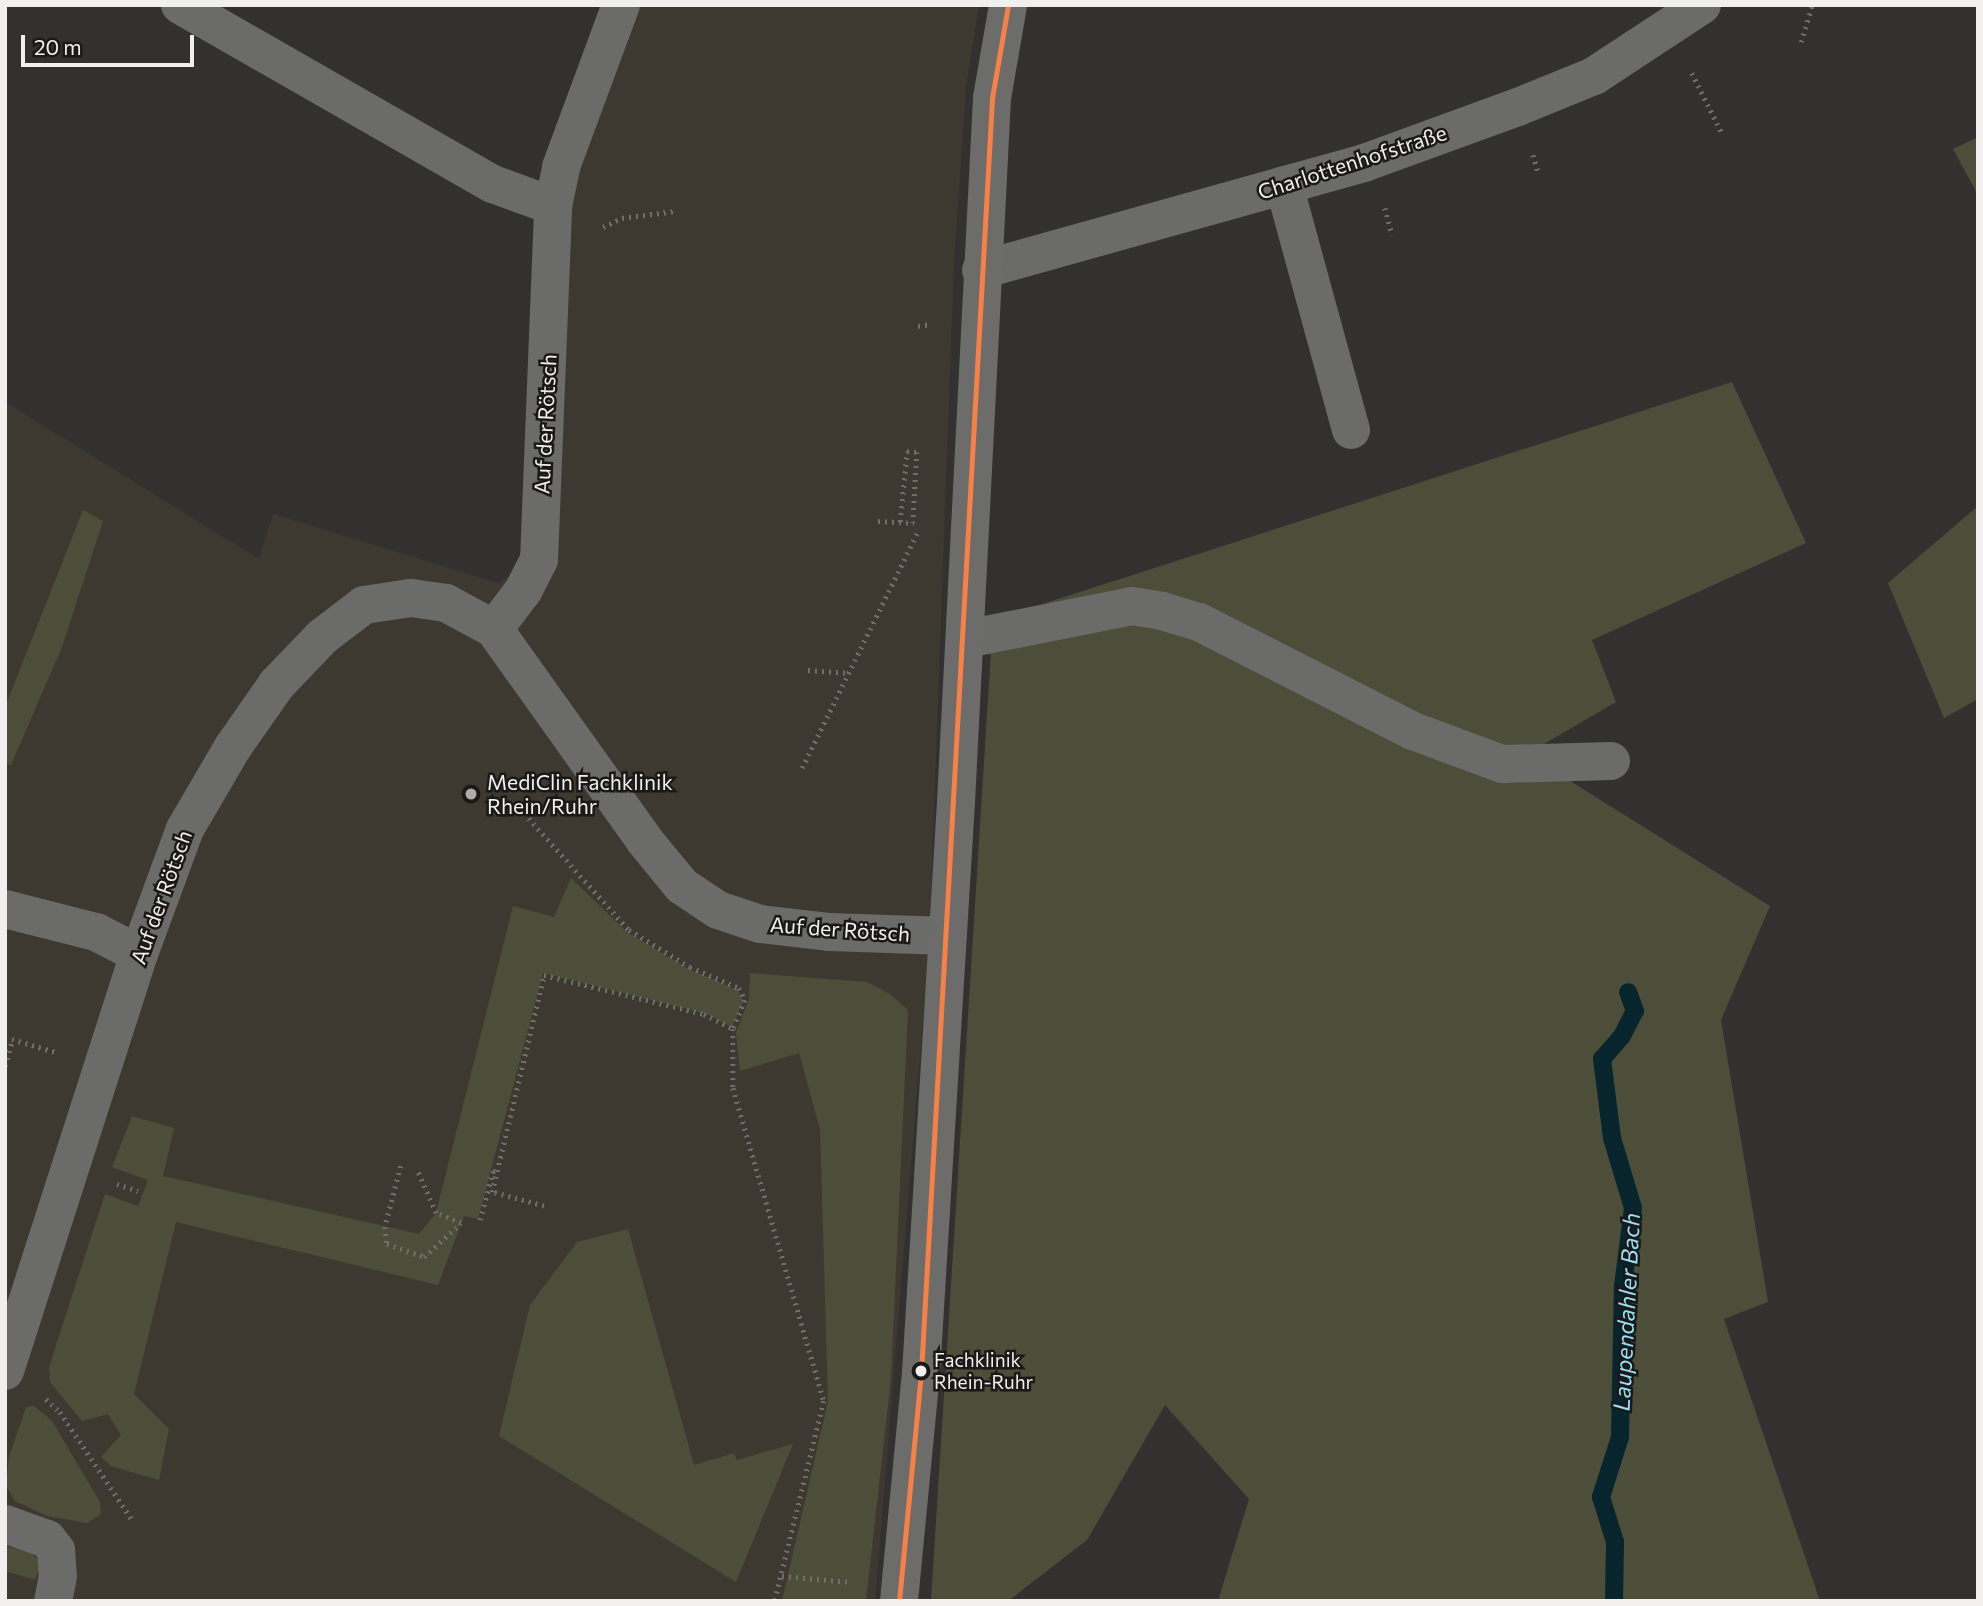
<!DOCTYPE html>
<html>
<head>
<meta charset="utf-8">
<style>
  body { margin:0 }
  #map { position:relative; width:1983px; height:1606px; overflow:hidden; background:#32312f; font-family:Commissioner,sans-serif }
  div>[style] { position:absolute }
  .built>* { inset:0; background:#3d3931 }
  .green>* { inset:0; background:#4d4e3a }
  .stream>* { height:18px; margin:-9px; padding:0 9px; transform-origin:9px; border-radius:9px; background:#08252d }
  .path>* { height:4.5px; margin-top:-2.25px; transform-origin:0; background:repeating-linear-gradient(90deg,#6e6e6e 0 2px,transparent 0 7px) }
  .minor>* { height:38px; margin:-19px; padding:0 19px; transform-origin:19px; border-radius:19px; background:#6b6b6a }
  .major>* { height:38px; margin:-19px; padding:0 19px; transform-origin:19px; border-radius:19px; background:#6c6c6a }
  .bus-1>* { height:5px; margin:-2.5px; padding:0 2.5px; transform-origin:2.5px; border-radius:2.5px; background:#f78048 }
  .dots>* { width:19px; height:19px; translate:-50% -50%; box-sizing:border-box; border:4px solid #1a1917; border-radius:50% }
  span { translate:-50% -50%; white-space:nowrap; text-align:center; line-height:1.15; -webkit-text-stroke:5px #1a1917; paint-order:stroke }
  .bus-label { font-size:19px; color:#f1f0ee }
  .left { translate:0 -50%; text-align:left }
  .street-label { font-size:21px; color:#f1f0ee }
  .poi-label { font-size:21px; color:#f1f0ee }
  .water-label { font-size:23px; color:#96dff7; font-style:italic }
  .frame { position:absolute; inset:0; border:7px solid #f1f0ee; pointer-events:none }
  .scale { position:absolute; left:21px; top:35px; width:173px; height:32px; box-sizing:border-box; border:4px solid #f1f0ee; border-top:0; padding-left:9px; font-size:21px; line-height:24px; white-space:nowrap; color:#f1f0ee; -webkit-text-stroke:5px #1a1917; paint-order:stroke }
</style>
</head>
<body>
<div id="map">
  <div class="built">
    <i style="clip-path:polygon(628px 5px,979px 5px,966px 88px,954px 264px,929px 947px,875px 1601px,5px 1601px,5px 402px,259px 559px,273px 514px,498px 583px,548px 554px,570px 147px)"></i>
  </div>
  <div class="green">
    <i style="clip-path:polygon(1978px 137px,1978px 195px,1953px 149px)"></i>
    <i style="clip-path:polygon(1732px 382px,1806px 543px,1592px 640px,1616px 702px,1527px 754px,1770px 906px,1721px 1020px,1768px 1302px,1724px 1319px,1820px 1601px,1218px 1601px,1249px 1499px,1165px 1405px,1087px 1540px,1008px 1601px,931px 1601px,993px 620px)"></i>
    <i style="clip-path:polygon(1978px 506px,1978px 699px,1944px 718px,1888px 583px)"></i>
    <i style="clip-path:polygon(83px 510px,103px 521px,62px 647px,11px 765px,5px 763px,5px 707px)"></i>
    <i style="clip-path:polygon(571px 878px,627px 932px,689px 969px,738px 990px,743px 1002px,732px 1027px,704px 1013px,543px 973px,478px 1219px,464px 1216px,438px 1285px,176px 1222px,134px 1394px,169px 1429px,159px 1480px,111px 1466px,101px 1457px,121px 1435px,108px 1414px,82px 1421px,50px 1382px,49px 1367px,105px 1194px,138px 1206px,148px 1180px,112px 1167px,132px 1116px,174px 1128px,163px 1176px,419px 1234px,436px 1213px,513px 906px,554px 917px)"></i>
    <i style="clip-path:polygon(750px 973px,867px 982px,890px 994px,908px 1010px,891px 1378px,866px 1601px,782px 1601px,828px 1401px,820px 1129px,799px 1053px,740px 1071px,736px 1033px,749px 999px)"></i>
    <i style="clip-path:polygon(628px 1229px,694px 1465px,734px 1453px,737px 1460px,793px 1444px,736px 1582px,499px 1436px,530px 1305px,577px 1242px)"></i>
    <i style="clip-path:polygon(34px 1406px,52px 1421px,100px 1502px,101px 1514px,87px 1523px,47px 1516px,15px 1501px,6px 1486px,9px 1457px,26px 1407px)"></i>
    <i style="clip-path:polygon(5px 1546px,31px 1552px,41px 1564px,35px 1580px,5px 1571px)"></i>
  </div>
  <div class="stream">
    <i style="left:1614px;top:1601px;width:59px;rotate:-89deg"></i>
    <i style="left:1615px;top:1542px;width:47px;rotate:-107.3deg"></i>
    <i style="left:1601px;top:1497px;width:63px;rotate:-72.4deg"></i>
    <i style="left:1620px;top:1437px;width:151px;rotate:-88.9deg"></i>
    <i style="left:1623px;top:1286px;width:79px;rotate:-82.7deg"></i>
    <i style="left:1633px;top:1208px;width:73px;rotate:-106.7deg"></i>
    <i style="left:1612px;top:1138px;width:80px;rotate:-97.2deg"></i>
    <i style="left:1602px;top:1059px;width:30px;rotate:-49deg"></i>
    <i style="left:1622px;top:1036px;width:28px;rotate:-63deg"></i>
    <i style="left:1635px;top:1011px;width:20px;rotate:-110deg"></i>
  </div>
  <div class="path">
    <i style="left:1801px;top:42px;width:39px;rotate:-73deg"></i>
    <i style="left:1692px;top:73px;width:69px;rotate:63.4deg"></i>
    <i style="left:1533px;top:155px;width:17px;rotate:73deg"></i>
    <i style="left:1385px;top:208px;width:28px;rotate:75deg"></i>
    <i style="left:603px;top:227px;width:21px;rotate:-25deg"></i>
    <i style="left:622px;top:218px;width:54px;rotate:-7.4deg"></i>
    <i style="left:918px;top:326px;width:14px;rotate:-8deg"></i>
    <i style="left:878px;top:521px;width:36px;rotate:3deg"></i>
    <i style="left:900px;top:522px;width:71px;rotate:-84.4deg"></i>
    <i style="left:907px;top:451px;width:10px;rotate:6deg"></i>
    <i style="left:917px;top:452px;width:71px;rotate:93.2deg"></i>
    <i style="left:808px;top:670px;width:41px;rotate:4.2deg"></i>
    <i style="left:802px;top:768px;width:262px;rotate:-63.9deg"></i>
    <i style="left:524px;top:813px;width:157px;rotate:48.1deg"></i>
    <i style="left:629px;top:930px;width:71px;rotate:31.2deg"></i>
    <i style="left:690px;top:967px;width:53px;rotate:23.2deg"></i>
    <i style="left:739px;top:988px;width:13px;rotate:63deg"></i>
    <i style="left:745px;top:1000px;width:31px;rotate:112deg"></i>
    <i style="left:733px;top:1029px;width:59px;rotate:90deg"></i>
    <i style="left:733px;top:1088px;width:326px;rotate:73.8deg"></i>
    <i style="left:824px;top:1401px;width:206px;rotate:103.8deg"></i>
    <i style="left:5px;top:1066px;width:28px;rotate:-75deg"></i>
    <i style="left:12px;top:1039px;width:45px;rotate:16.8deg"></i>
    <i style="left:401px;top:1166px;width:63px;rotate:104.7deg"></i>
    <i style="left:385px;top:1227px;width:17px;rotate:83deg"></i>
    <i style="left:387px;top:1244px;width:39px;rotate:19deg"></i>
    <i style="left:424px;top:1257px;width:50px;rotate:-42.6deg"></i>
    <i style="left:461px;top:1223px;width:27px;rotate:-158deg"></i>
    <i style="left:436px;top:1213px;width:47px;rotate:-113.8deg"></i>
    <i style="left:117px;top:1184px;width:22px;rotate:18deg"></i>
    <i style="left:544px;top:1206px;width:54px;rotate:-164.9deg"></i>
    <i style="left:492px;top:1192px;width:223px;rotate:-76.5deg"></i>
    <i style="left:544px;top:975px;width:165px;rotate:13.7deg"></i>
    <i style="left:704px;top:1014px;width:33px;rotate:27deg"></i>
    <i style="left:480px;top:1220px;width:51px;rotate:-75.1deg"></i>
    <i style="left:493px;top:1171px;width:4px;rotate:14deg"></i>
    <i style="left:46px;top:1399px;width:19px;rotate:43deg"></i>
    <i style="left:60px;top:1412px;width:131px;rotate:56.2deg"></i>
    <i style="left:782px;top:1576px;width:69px;rotate:5deg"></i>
  </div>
  <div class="minor">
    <i style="left:180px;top:5px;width:361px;rotate:29.8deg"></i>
    <i style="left:493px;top:184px;width:64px;rotate:20.1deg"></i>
    <i style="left:1284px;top:185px;width:254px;rotate:74.7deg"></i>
    <i style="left:981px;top:270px;width:398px;rotate:-15.6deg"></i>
    <i style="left:1364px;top:163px;width:164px;rotate:-20deg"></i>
    <i style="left:1518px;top:107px;width:82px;rotate:-22.2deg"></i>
    <i style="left:1594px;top:76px;width:129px;rotate:-33.3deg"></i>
    <i style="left:494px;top:629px;width:48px;rotate:-52.7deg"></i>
    <i style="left:523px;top:591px;width:35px;rotate:-63deg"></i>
    <i style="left:539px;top:560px;width:354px;rotate:-87.7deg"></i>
    <i style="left:553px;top:206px;width:40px;rotate:-78deg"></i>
    <i style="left:561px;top:167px;width:173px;rotate:-69.7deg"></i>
    <i style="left:966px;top:639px;width:169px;rotate:-11.2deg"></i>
    <i style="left:1132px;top:606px;width:30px;rotate:9deg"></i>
    <i style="left:1162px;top:611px;width:39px;rotate:17deg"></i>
    <i style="left:1199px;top:622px;width:240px;rotate:27deg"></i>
    <i style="left:1413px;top:731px;width:95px;rotate:20.3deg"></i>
    <i style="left:1502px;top:764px;width:109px;rotate:-1.6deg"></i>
    <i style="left:5px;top:909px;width:94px;rotate:14.2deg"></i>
    <i style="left:96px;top:932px;width:48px;rotate:27.1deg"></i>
    <i style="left:5px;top:1371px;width:438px;rotate:-72.2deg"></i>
    <i style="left:139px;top:954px;width:133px;rotate:-69.8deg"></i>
    <i style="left:185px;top:829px;width:95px;rotate:-59.7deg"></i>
    <i style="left:233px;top:747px;width:77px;rotate:-55.1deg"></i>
    <i style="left:277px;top:684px;width:65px;rotate:-46.2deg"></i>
    <i style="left:322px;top:637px;width:53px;rotate:-37.3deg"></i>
    <i style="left:364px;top:605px;width:48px;rotate:-8.5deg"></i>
    <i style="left:411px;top:598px;width:35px;rotate:8deg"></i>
    <i style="left:446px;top:603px;width:55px;rotate:28.4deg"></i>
    <i style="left:494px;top:629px;width:260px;rotate:54.5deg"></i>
    <i style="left:645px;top:841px;width:58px;rotate:50.6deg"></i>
    <i style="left:682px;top:886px;width:43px;rotate:33.7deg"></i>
    <i style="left:718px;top:910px;width:44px;rotate:18.4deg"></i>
    <i style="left:760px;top:924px;width:69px;rotate:6.6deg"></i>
    <i style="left:829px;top:932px;width:119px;rotate:1.9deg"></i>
    <i style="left:5px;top:1524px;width:45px;rotate:19.7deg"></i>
    <i style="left:47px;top:1539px;width:14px;rotate:51deg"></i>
    <i style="left:56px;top:1550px;width:26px;rotate:86deg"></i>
    <i style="left:58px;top:1576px;width:25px;rotate:101deg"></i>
  </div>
  <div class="major">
    <i style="left:899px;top:1601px;width:229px;rotate:-84.5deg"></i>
    <i style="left:921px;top:1373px;width:572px;rotate:-86.49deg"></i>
    <i style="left:956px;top:802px;width:705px;rotate:-87.07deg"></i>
    <i style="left:992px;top:98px;width:94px;rotate:-80.2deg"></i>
  </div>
  <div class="bus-1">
    <i style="left:899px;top:1601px;width:229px;rotate:-84.5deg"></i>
    <i style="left:921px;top:1373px;width:1277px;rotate:-86.81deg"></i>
    <i style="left:992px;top:98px;width:94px;rotate:-80.2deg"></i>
  </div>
  <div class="dots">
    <i style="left:471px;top:794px;background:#aeadab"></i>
    <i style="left:921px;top:1371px;background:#f1f0ee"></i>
  </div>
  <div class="bus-label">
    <span class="left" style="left:934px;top:1371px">Fachklinik<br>Rhein-Ruhr</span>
  </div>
  <div class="street-label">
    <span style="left:1352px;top:162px;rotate:-18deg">Charlottenhofstraße</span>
    <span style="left:545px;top:424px;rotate:-87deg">Auf der Rötsch</span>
    <span style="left:161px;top:897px;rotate:-70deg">Auf der Rötsch</span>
    <span style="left:840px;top:929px;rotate:4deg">Auf der Rötsch</span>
  </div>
  <div class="poi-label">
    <span class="left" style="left:487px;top:794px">MediClin Fachklinik<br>Rhein/Ruhr</span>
  </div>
  <div class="water-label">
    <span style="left:1626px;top:1312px;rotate:-87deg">Laupendahler Bach</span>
  </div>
  <div class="frame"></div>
  <div class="scale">20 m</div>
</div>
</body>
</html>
